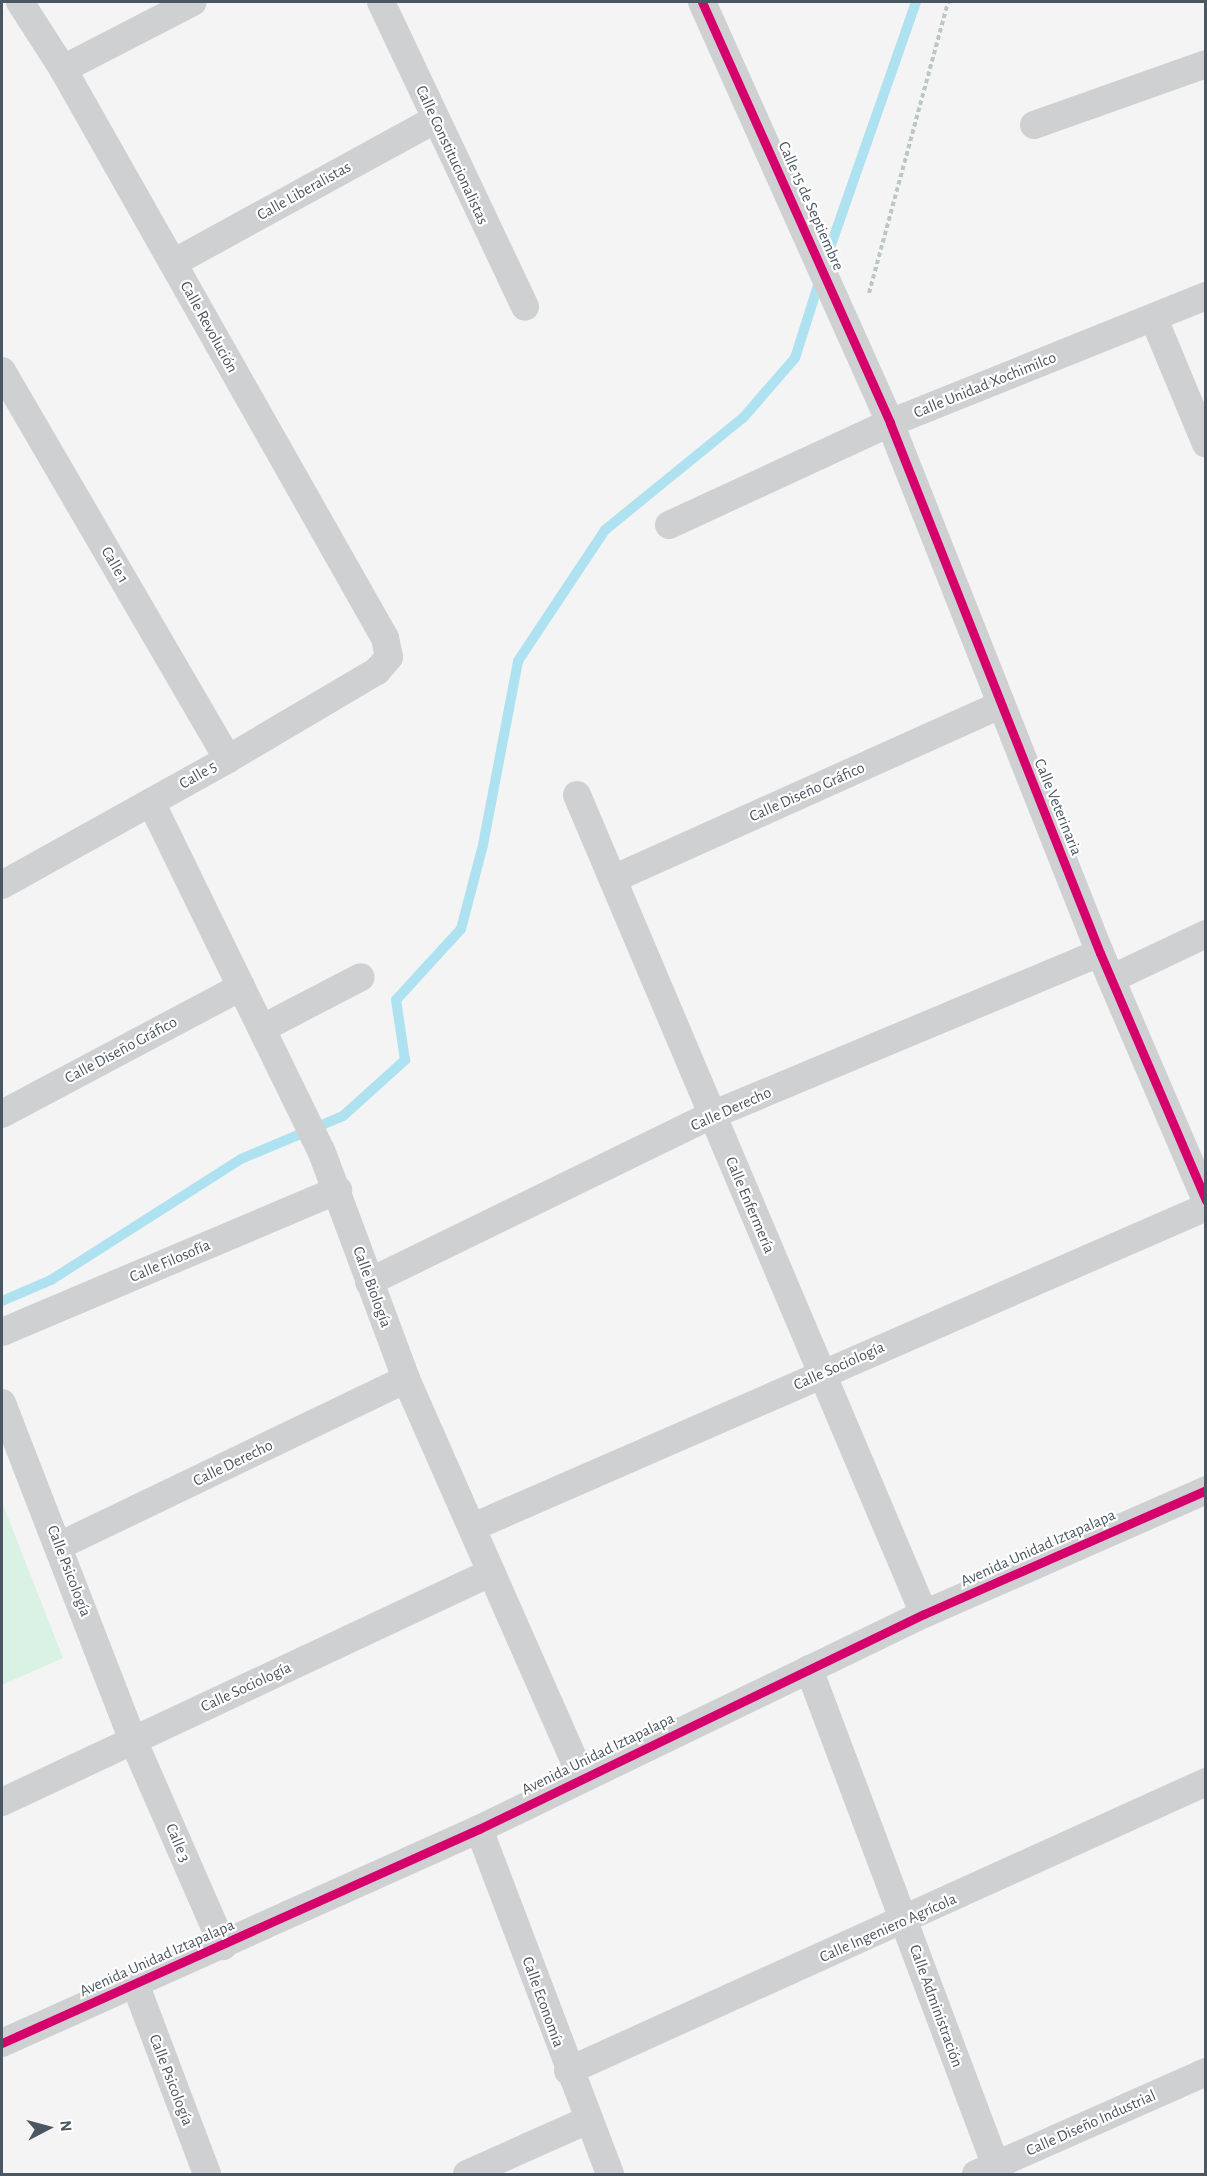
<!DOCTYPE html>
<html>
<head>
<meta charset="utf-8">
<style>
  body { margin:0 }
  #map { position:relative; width:1207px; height:2176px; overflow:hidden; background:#f4f4f4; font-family:"Alegreya Sans",sans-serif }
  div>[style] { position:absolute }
  .green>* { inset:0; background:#d9f2e3 }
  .stream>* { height:10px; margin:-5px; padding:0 5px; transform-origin:5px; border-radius:5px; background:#aee2f0 }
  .path>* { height:4px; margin-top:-2px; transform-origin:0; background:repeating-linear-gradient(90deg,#bcc7c4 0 4.5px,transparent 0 7.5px) }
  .minor>* { height:28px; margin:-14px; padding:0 14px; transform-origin:14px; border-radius:14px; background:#ced0d2 }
  .cycleway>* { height:9px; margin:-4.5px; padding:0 4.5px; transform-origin:4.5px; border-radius:4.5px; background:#d6006c }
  span { translate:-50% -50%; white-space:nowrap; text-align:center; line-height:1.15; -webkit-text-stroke:4.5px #fff; paint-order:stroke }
  .street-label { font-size:16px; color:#4a5661 }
  .frame { position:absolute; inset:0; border:3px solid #4a5661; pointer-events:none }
  .north { position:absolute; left:18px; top:2098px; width:60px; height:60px; -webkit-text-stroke:4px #fff; paint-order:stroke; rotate:84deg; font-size:16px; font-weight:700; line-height:24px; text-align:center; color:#4a5661 }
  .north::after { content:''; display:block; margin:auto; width:21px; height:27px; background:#4a5661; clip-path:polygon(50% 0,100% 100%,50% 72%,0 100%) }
</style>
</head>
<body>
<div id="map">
  <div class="green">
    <i style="clip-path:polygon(2px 1502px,63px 1658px,2px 1685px)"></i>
  </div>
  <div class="stream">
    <i style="left:825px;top:262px;width:275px;rotate:-70.7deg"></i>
    <i style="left:2px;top:1301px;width:53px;rotate:-23.2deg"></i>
    <i style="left:51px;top:1280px;width:225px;rotate:-32.5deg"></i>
    <i style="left:241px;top:1159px;width:111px;rotate:-22.9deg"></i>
    <i style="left:343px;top:1116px;width:84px;rotate:-42.1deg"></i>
    <i style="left:405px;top:1060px;width:61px;rotate:-98.5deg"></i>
    <i style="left:396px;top:1000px;width:96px;rotate:-47.5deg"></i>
    <i style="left:461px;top:929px;width:87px;rotate:-75.3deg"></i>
    <i style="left:483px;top:845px;width:187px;rotate:-79.2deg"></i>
    <i style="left:518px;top:661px;width:157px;rotate:-56.4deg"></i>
    <i style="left:605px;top:530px;width:178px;rotate:-39.1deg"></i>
    <i style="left:743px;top:418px;width:79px;rotate:-49.1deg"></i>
    <i style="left:795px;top:358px;width:83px;rotate:-72.4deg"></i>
  </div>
  <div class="path">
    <i style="left:869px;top:293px;width:302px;rotate:-74.8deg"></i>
  </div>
  <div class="minor">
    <i style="left:381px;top:2px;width:337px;rotate:64.7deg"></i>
    <i style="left:702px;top:2px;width:461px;rotate:65.9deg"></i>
    <i style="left:890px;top:423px;width:570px;rotate:68.39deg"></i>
    <i style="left:1100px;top:953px;width:269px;rotate:66.8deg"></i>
    <i style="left:63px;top:69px;width:146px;rotate:-27.3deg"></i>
    <i style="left:1034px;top:125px;width:182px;rotate:-19.5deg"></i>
    <i style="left:173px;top:263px;width:298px;rotate:-28.7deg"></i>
    <i style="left:1154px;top:319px;width:135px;rotate:67.4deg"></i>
    <i style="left:2px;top:371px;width:449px;rotate:59.8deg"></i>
    <i style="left:669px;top:525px;width:243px;rotate:-24.8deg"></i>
    <i style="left:890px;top:423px;width:341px;rotate:-21.9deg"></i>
    <i style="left:577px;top:795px;width:889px;rotate:67.04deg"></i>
    <i style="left:151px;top:802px;width:387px;rotate:64deg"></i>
    <i style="left:321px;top:1150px;width:244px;rotate:69.6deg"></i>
    <i style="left:406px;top:1379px;width:436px;rotate:66.2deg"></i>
    <i style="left:613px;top:879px;width:425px;rotate:-24.2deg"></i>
    <i style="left:2px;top:885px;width:259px;rotate:-29.1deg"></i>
    <i style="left:228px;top:759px;width:173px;rotate:-30.6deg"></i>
    <i style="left:377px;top:671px;width:18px;rotate:-49deg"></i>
    <i style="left:389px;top:657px;width:19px;rotate:-102deg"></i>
    <i style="left:385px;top:638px;width:654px;rotate:-119.51deg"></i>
    <i style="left:63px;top:69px;width:80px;rotate:-122.7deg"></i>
    <i style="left:1113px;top:978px;width:103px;rotate:-25.3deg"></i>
    <i style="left:263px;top:1028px;width:110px;rotate:-27.5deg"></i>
    <i style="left:2px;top:1114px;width:271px;rotate:-28deg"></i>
    <i style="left:369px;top:1282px;width:381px;rotate:-26deg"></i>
    <i style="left:712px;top:1115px;width:420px;rotate:-22.7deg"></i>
    <i style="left:2px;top:1332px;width:365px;rotate:-22.9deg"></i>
    <i style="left:2px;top:1403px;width:362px;rotate:68.8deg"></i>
    <i style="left:133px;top:1740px;width:225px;rotate:66.4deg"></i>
    <i style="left:473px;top:1527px;width:800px;rotate:-23.58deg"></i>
    <i style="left:59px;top:1546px;width:385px;rotate:-25.7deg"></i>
    <i style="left:809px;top:1669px;width:540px;rotate:69.38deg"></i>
    <i style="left:2px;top:1802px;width:539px;rotate:-25.14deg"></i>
    <i style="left:479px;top:1829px;width:369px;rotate:69.2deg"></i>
    <i style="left:136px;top:1986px;width:201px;rotate:69.3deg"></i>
    <i style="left:2px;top:2043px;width:523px;rotate:-24.16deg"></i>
    <i style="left:479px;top:1829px;width:494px;rotate:-25.8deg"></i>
    <i style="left:924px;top:1614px;width:308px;rotate:-23.7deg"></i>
    <i style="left:568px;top:2071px;width:700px;rotate:-24.37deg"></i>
    <i style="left:467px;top:2174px;width:133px;rotate:-24.1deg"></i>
    <i style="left:976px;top:2174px;width:252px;rotate:-23.9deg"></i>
  </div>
  <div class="cycleway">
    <i style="left:702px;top:2px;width:461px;rotate:65.9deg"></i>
    <i style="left:890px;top:423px;width:570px;rotate:68.39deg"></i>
    <i style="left:1100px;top:953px;width:269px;rotate:66.8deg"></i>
    <i style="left:2px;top:2043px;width:523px;rotate:-24.16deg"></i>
    <i style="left:479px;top:1829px;width:494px;rotate:-25.8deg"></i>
    <i style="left:924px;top:1614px;width:308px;rotate:-23.7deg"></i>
  </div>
  <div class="street-label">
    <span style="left:452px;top:155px;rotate:65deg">Calle Constitucionalistas</span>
    <span style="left:304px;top:191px;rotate:-29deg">Calle Liberalistas</span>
    <span style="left:811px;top:206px;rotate:66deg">Calle 15 de Septiembre</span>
    <span style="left:209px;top:327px;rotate:61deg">Calle Revolución</span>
    <span style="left:985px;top:385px;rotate:-22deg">Calle Unidad Xochimilco</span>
    <span style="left:115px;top:565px;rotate:60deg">Calle 1</span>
    <span style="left:198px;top:775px;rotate:-30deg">Calle 5</span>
    <span style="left:807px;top:792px;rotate:-24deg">Calle Diseño Gráfico</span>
    <span style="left:1058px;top:807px;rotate:68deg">Calle Veterinaria</span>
    <span style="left:121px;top:1050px;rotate:-28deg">Calle Diseño Gráfico</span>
    <span style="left:731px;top:1109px;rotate:-24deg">Calle Derecho</span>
    <span style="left:750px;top:1205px;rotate:67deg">Calle Enfermería</span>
    <span style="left:170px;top:1261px;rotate:-23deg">Calle Filosofía</span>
    <span style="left:372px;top:1287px;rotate:70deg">Calle Biología</span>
    <span style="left:839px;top:1366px;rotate:-24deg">Calle Sociología</span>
    <span style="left:233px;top:1463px;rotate:-26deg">Calle Derecho</span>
    <span style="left:1038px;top:1548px;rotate:-24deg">Avenida Unidad Iztapalapa</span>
    <span style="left:69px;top:1571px;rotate:69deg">Calle Psicología</span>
    <span style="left:246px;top:1687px;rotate:-25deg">Calle Sociología</span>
    <span style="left:598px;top:1754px;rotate:-26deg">Avenida Unidad Iztapalapa</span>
    <span style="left:178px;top:1843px;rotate:67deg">Calle 3</span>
    <span style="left:888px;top:1928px;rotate:-24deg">Calle Ingeniero Agrícola</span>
    <span style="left:157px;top:1958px;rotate:-24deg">Avenida Unidad Iztapalapa</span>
    <span style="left:543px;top:2002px;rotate:70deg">Calle Economía</span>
    <span style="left:936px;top:2006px;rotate:70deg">Calle Administración</span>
    <span style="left:171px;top:2080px;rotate:69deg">Calle Psicología</span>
    <span style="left:1091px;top:2123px;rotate:-24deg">Calle Diseño Industrial</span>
  </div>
  <div class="frame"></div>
  <div class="north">N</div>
</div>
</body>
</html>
